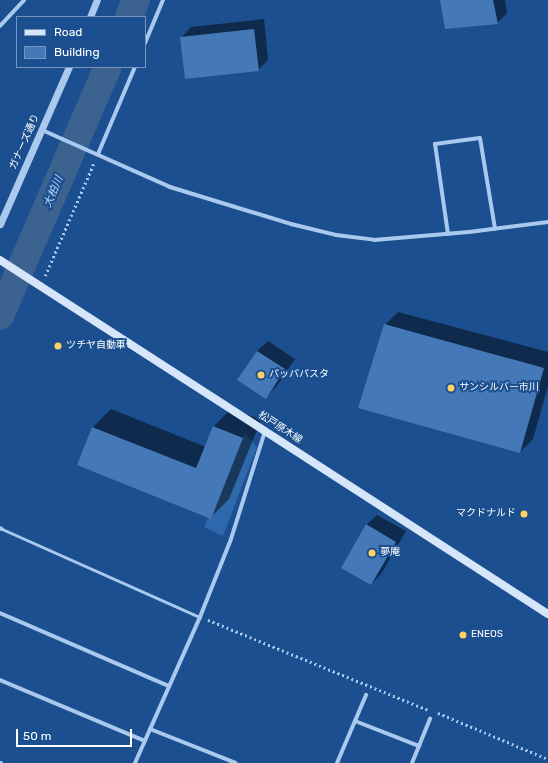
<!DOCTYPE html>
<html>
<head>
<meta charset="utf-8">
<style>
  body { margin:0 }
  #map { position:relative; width:548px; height:763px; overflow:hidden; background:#1b4f8f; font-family:Rubik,"Noto Sans JP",sans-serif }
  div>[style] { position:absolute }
  .green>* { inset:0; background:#2e69ad }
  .shadow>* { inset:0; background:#0007 }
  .river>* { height:28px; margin:-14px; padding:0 14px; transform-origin:14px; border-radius:14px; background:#3c6290 }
  .building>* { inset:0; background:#4478b7 }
  .path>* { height:2.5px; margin-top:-1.25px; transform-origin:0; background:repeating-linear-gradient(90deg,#a9c9ee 0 2px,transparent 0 5px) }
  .service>* { height:3px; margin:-1.5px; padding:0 1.5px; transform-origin:1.5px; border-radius:1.5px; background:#a9c9ee }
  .minor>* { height:4px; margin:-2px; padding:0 2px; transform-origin:2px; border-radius:2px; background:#a9c9ee }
  .tertiary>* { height:7px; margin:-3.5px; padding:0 3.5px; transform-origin:3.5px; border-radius:3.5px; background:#a9c9ee }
  .secondary>* { height:8px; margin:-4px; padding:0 4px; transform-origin:4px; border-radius:4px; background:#d6e6fa }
  .dots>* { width:11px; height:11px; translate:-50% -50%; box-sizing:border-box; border:2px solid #1b4f8f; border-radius:50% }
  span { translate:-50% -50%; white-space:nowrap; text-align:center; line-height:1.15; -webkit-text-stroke:4px #1b4f8f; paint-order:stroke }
  .street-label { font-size:10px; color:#fff }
  .poi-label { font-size:10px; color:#fff }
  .left { translate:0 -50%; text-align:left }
  .right { translate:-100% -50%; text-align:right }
  .water-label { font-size:11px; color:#b5d3f5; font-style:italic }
  .legend { position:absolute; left:16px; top:16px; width:130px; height:52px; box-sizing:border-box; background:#1b4f8f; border:1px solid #7695bc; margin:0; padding:5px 7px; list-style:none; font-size:12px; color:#fff }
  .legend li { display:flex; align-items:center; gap:8px; height:20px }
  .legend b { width:20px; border:1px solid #7695bc }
  .scale { position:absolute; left:16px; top:729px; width:116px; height:18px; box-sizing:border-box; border:2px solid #fff; border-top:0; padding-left:5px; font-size:12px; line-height:14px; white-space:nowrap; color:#fff; -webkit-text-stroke:3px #1b4f8f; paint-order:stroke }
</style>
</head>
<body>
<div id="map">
  <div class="green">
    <i style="clip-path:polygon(245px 433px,257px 447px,223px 536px,204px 527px)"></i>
  </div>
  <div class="shadow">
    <i style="clip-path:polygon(441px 0,505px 0,507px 13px,497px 23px)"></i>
    <i style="clip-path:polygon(264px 19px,268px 60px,258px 70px,181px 38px,191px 27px)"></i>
    <i style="clip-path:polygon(398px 312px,548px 352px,548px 386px,533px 439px,520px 452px,385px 325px)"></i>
    <i style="clip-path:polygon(268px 341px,295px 359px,276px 387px,266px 397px,257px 351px)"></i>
    <i style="clip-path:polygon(232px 408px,261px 420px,229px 499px,211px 517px,78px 465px,93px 427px,111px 409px,206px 447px,214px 426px)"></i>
    <i style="clip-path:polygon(377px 515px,406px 531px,381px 574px,371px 584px,366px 525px)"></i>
  </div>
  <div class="river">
    <i style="left:129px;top:17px;width:18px;rotate:-68deg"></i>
    <i style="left:0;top:316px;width:271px;rotate:-66.6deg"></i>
  </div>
  <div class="building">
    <i style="clip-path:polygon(440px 0,493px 0,498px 24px,445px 29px)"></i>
    <i style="clip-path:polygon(254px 29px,259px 71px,185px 79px,180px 37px)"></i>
    <i style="clip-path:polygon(384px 324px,544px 368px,520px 453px,358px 408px)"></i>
    <i style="clip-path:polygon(257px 351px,285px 369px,266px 399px,237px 380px)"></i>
    <i style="clip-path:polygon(213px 426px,243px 438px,211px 519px,77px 465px,92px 427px,196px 468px)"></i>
    <i style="clip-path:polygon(366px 524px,396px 542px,371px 585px,341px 568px)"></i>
  </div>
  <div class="path">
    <i style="left:45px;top:276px;width:123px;rotate:-66.6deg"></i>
    <i style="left:208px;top:620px;width:239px;rotate:22.2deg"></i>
    <i style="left:438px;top:713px;width:119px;rotate:22.7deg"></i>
  </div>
  <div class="service">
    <i style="left:2px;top:529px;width:217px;rotate:24deg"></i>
  </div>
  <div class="minor">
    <i style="left:0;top:26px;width:35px;rotate:-47deg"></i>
    <i style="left:145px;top:43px;width:47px;rotate:-67.3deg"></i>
    <i style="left:42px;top:130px;width:140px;rotate:24deg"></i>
    <i style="left:170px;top:187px;width:127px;rotate:17deg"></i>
    <i style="left:291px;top:224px;width:46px;rotate:13.7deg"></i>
    <i style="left:336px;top:235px;width:38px;rotate:7deg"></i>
    <i style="left:374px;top:240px;width:95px;rotate:-4.8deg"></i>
    <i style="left:469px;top:232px;width:80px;rotate:-7.2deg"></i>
    <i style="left:98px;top:154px;width:95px;rotate:-67deg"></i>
    <i style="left:448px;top:234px;width:91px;rotate:-98.2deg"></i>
    <i style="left:435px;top:144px;width:45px;rotate:-7.6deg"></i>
    <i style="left:480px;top:138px;width:92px;rotate:80.6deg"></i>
    <i style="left:0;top:528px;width:2px;rotate:27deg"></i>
    <i style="left:0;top:613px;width:184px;rotate:23.4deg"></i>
    <i style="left:0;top:680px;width:157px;rotate:22.8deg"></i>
    <i style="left:355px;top:721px;width:69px;rotate:21.3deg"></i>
    <i style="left:150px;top:729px;width:92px;rotate:21.6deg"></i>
    <i style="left:0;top:763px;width:1px"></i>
    <i style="left:135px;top:763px;width:160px;rotate:-66deg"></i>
    <i style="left:200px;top:617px;width:84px;rotate:-68.3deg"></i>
    <i style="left:231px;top:539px;width:113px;rotate:-72.5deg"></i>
    <i style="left:337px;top:763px;width:74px;rotate:-66.9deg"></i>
    <i style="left:412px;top:763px;width:48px;rotate:-67.8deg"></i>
  </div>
  <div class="tertiary">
    <i style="left:90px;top:17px;width:18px;rotate:-68deg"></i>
    <i style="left:0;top:224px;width:171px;rotate:-66.3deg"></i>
  </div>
  <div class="secondary">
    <i style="left:0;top:260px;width:652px;rotate:32.86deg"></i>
  </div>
  <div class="dots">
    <i style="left:58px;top:346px;background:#ffd166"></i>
    <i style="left:261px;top:375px;background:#ffd166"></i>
    <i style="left:451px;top:388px;background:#ffd166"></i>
    <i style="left:524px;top:514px;background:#ffd166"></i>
    <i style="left:372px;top:553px;background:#ffd166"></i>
    <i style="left:463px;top:635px;background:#ffd166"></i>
  </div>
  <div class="street-label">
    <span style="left:25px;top:142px;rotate:-66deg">ガナーズ通り</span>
    <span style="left:280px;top:428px;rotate:33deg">松戸原木線</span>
  </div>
  <div class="poi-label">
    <span class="left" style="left:66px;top:346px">ツチヤ自動車</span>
    <span class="left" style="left:269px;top:375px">パッパパスタ</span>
    <span class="left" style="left:459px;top:388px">サンシルバー市川</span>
    <span class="right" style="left:516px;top:514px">マクドナルド</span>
    <span class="left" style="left:380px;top:553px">夢庵</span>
    <span class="left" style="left:471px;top:635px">ENEOS</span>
  </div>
  <div class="water-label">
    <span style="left:54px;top:192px;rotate:-67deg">大柏川</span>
  </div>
  <ul class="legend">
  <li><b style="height:5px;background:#d6e6fa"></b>Road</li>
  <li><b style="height:11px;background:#4478b7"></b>Building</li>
  </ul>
  <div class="scale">50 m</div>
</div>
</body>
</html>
